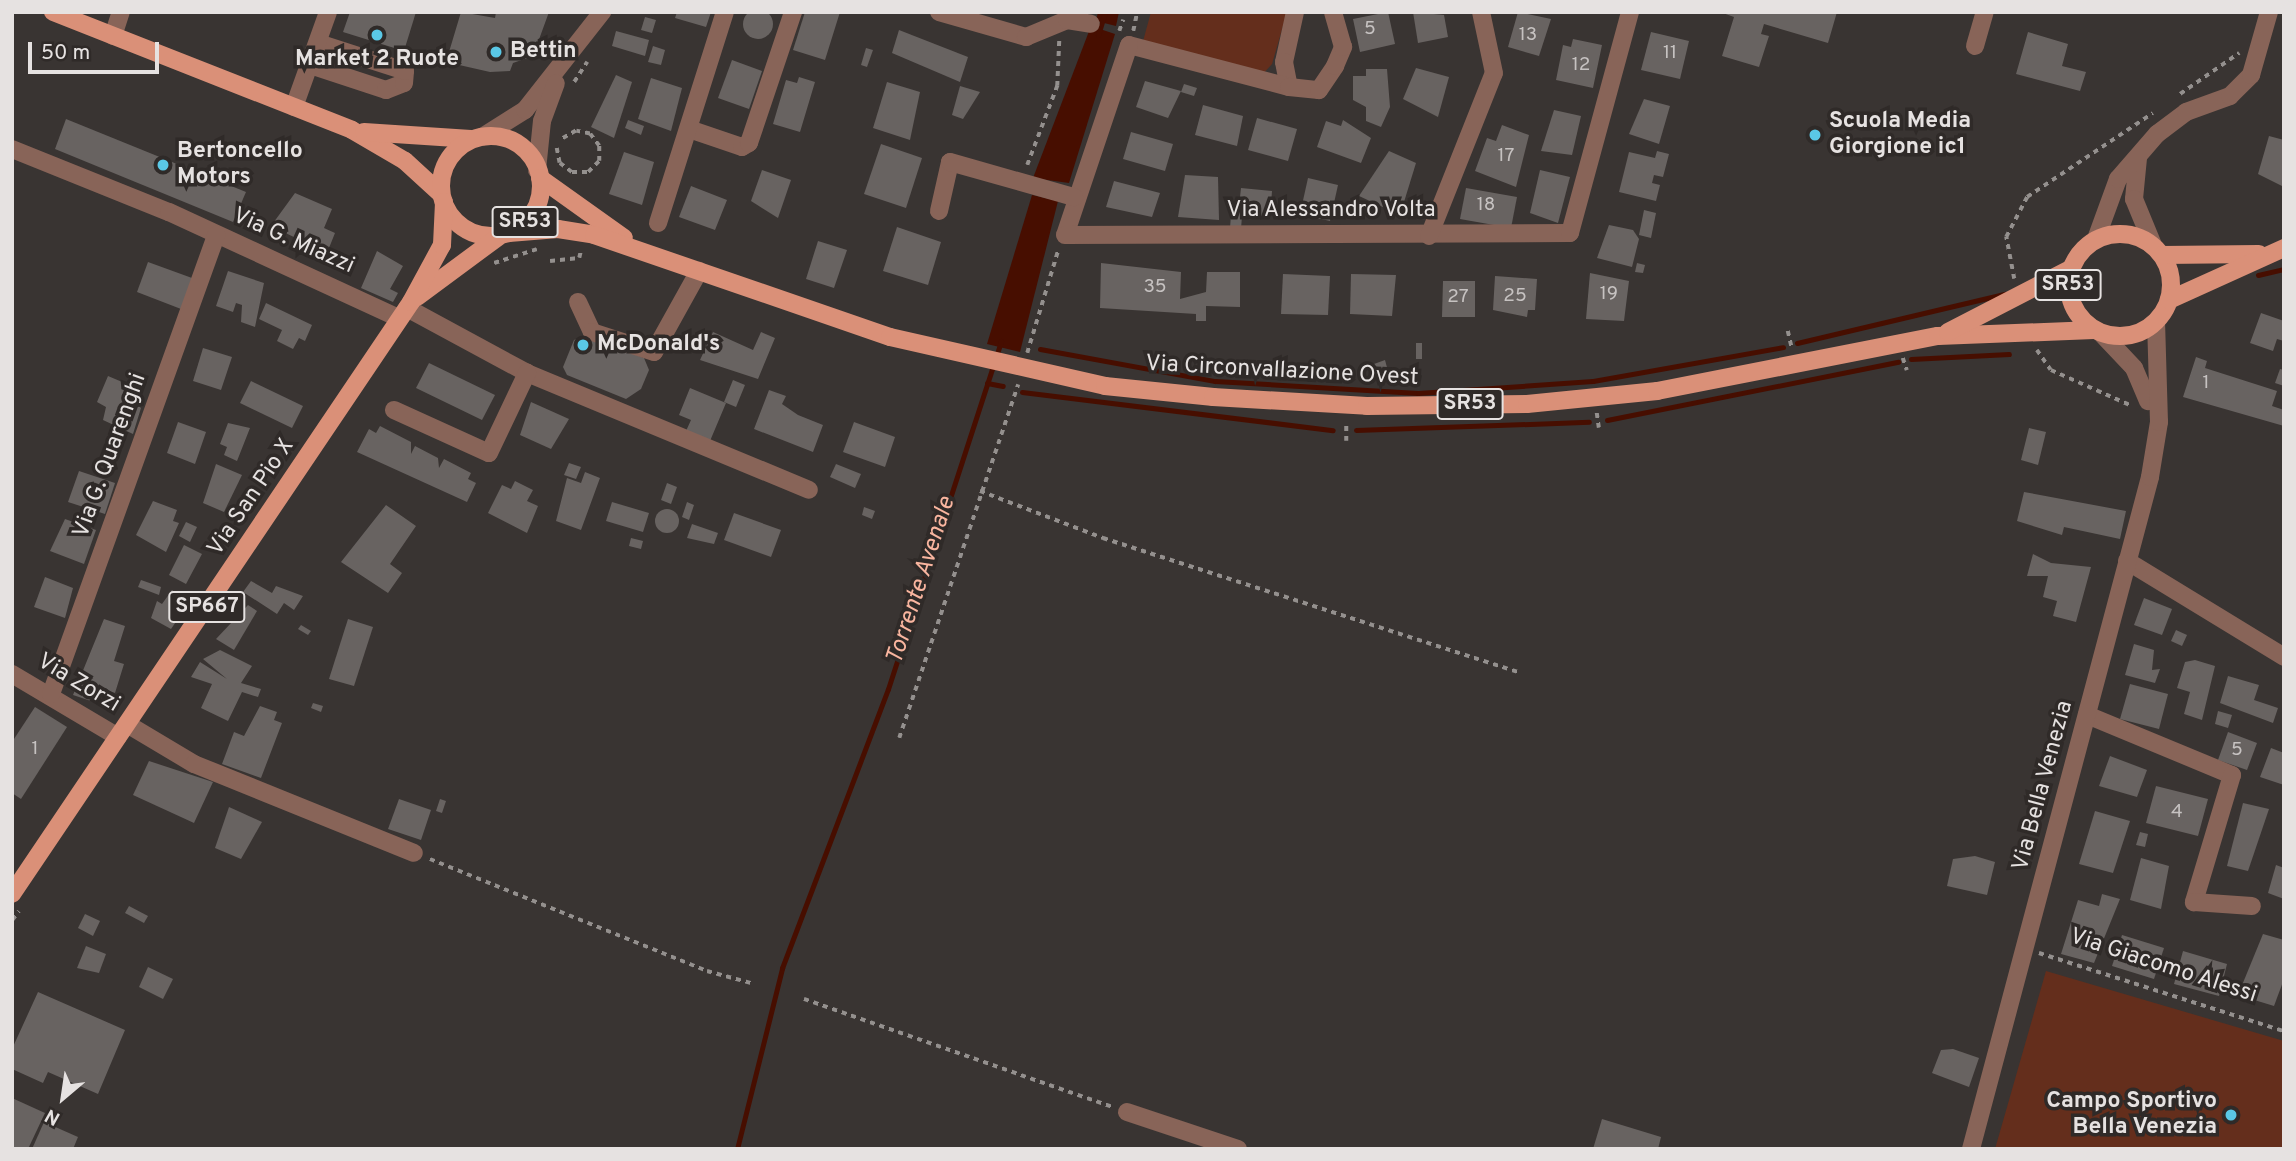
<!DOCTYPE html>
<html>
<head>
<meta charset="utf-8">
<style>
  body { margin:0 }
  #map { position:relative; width:2296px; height:1161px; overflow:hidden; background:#393432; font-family:Overpass,sans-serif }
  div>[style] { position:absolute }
  .green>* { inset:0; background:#642e1c }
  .water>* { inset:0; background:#470e00 }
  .stream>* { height:5px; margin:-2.5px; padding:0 2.5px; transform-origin:2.5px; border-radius:2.5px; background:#470e00 }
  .building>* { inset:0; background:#686361 }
  .round { border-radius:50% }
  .path>* { height:3.5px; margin-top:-1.75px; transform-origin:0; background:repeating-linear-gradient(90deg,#94908e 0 5px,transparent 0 10px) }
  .minor>* { height:18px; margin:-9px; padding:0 9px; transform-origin:9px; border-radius:9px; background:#886458 }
  .major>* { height:18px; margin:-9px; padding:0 9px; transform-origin:9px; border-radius:9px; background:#da9078 }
  .major>.ring { margin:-9px; padding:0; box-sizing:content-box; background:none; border:18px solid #da9078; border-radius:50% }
  .dots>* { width:19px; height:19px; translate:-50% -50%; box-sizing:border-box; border:4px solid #2f2a28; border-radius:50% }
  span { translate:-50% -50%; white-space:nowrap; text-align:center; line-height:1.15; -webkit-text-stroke:7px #2f2a28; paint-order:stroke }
  .number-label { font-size:19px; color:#c6c2c1 }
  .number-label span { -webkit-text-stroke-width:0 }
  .shield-label span { padding:2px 5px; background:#2f2a28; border:2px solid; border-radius:5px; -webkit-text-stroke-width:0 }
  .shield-label { font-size:21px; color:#e6e2e1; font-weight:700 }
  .poi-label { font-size:23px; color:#e6e2e1; font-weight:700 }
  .left { translate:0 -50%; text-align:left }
  .right { translate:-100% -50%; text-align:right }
  .street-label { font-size:23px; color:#e6e2e1 }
  .water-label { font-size:24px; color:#f9b59f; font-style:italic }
  .frame { position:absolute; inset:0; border:14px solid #e6e2e1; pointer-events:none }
  .north { position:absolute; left:28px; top:1063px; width:70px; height:70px; -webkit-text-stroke:5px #2f2a28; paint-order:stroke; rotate:209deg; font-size:19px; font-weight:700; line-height:28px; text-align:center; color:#e6e2e1 }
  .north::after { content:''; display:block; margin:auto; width:24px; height:32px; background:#e6e2e1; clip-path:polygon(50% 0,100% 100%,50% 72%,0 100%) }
  .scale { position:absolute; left:28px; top:42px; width:131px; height:32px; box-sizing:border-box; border:4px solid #e6e2e1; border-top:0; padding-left:9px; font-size:21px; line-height:24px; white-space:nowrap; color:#e6e2e1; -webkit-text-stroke:5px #2f2a28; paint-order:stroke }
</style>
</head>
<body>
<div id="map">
  <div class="green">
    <i style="clip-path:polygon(1151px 12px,1287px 12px,1272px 64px,1261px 76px,1142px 45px)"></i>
    <i style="clip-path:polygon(2046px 971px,2284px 1041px,2284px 1149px,1995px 1149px)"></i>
  </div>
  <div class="water">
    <i style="clip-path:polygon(1098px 12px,1119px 12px,1116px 26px,1096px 21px)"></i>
    <i style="clip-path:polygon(1091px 26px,1115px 34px,1069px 183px,1033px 178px)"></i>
    <i style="clip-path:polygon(1032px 195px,1058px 201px,1020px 352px,987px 344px)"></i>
  </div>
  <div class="stream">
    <i style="left:1098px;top:35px;width:24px;rotate:-73deg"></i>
    <i style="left:2258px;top:275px;width:27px;rotate:-13deg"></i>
    <i style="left:1797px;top:343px;width:214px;rotate:-13.3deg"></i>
    <i style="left:1040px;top:349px;width:178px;rotate:10.4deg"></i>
    <i style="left:1215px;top:381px;width:203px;rotate:3.4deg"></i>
    <i style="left:1418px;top:393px;width:175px;rotate:-3.9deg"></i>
    <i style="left:1593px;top:381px;width:193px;rotate:-10.1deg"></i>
    <i style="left:1911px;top:359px;width:98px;rotate:-2.9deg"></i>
    <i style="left:987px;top:383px;width:16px;rotate:11deg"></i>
    <i style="left:1022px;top:392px;width:313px;rotate:7deg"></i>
    <i style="left:1607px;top:420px;width:297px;rotate:-11.3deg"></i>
    <i style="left:1356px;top:430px;width:233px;rotate:-2deg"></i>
    <i style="left:737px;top:1149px;width:187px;rotate:-76deg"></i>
    <i style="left:782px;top:968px;width:298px;rotate:-69.2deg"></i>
    <i style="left:888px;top:689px;width:366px;rotate:-72deg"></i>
  </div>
  <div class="building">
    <i class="round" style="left:743px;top:9px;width:30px;height:30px"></i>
    <i style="clip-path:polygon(350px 12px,416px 12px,404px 51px,343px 32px)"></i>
    <i style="clip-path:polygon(461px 12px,495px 18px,496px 12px,549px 12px,533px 56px,513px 63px,510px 71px,490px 72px,446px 62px)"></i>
    <i style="clip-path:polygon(677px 12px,711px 12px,706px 27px,675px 18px)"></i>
    <i style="clip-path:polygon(805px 12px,840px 12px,825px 60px,793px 50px)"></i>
    <i style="clip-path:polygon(1388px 12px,1395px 44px,1360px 52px,1353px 19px)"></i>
    <i style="clip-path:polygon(1413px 12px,1444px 15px,1448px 37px,1418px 43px)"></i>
    <i style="clip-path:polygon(1518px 12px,1551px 19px,1539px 56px,1508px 47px)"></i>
    <i style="clip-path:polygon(1720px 12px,1837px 12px,1828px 43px,1764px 24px,1761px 34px,1769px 36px,1759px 67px,1722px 56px,1734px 17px)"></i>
    <i style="clip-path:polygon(645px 17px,656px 20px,652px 33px,641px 30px)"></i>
    <i style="clip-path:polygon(899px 30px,968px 57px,960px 82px,892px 53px)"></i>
    <i style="clip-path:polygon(616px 31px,649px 40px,645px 56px,612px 46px)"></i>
    <i style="clip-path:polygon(1651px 32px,1689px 41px,1680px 79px,1641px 70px)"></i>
    <i style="clip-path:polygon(2028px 32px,2068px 44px,2062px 66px,2086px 72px,2080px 91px,2016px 74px)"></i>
    <i style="clip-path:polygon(1573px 39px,1602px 45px,1593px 88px,1556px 80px,1563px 45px,1571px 47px)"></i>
    <i style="clip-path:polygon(653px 46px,665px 50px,661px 65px,648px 62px)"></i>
    <i style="clip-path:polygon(866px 48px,873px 50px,867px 67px,861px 65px)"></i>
    <i style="clip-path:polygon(732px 60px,762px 71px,749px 109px,718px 98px)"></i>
    <i style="clip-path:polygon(1416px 68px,1449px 77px,1438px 117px,1403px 99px)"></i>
    <i style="clip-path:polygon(1366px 69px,1387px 69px,1390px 107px,1381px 127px,1366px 121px,1366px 107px,1353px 100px,1353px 76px,1366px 76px)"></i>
    <i style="clip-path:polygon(616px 75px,632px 82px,614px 138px,591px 127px)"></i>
    <i style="clip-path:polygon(799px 77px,815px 82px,800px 132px,773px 124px,786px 80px,797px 83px)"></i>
    <i style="clip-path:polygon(651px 78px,682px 88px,671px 131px,638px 119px)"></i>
    <i style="clip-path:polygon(1145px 81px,1181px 91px,1168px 118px,1136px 107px)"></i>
    <i style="clip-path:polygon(887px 82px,920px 92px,910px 140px,873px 128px)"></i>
    <i style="clip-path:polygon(1184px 84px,1197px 88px,1194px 96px,1181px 92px)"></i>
    <i style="clip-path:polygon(960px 86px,980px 92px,963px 119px,952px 115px)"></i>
    <i style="clip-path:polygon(1644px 99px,1670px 106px,1659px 144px,1629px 134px)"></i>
    <i style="clip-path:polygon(1203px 105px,1243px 116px,1237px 146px,1195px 135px)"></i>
    <i style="clip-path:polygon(1554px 110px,1581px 116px,1572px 155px,1541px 151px)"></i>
    <i style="clip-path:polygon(1257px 118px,1297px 129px,1288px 161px,1248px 150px)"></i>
    <i style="clip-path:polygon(66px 119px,246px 192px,233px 222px,55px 149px)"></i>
    <i style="clip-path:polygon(628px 120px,644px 126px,641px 135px,625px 128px)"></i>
    <i style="clip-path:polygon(1343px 120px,1371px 138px,1361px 163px,1317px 147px,1326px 121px,1341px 126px)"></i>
    <i style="clip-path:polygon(1502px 125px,1529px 135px,1516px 187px,1475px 171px,1487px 138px,1496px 141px)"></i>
    <i style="clip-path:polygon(1131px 132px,1173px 144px,1165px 171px,1123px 159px)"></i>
    <i style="clip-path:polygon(2269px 136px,2284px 140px,2284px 187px,2258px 174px)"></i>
    <i style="clip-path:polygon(881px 144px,922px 158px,906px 208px,864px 194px)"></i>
    <i style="clip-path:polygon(1389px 151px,1416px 163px,1400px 215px,1359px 196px)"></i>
    <i style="clip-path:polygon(1657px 151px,1669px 154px,1663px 177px,1654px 175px,1652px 183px,1660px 185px,1656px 201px,1619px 192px,1629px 152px,1655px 158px)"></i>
    <i style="clip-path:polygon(624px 152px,654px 162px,642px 205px,609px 194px)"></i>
    <i style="clip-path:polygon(762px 170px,791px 180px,778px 218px,751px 201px)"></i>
    <i style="clip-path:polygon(1540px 170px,1570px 177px,1558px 223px,1530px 213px)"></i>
    <i style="clip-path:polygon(1185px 175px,1218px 177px,1219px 220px,1178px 217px)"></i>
    <i style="clip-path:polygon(1308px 178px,1338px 185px,1330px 221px,1300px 214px)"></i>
    <i style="clip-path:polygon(1114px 181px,1160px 193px,1152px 217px,1106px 207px)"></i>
    <i style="clip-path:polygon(691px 186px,727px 200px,715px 230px,679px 217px)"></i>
    <i style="clip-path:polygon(1241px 188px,1272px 191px,1270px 218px,1242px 216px,1241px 229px,1230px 228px,1231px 215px,1238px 215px)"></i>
    <i style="clip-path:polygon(1466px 188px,1517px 197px,1511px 228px,1460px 219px)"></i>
    <i style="clip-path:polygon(295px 193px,332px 209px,324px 228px,335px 233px,327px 253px,271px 226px)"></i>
    <i style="clip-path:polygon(1644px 210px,1656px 213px,1651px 238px,1639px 235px)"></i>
    <i style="clip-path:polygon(1609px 225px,1633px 230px,1639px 239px,1632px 267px,1597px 258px)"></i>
    <i style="clip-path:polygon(897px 227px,941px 242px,928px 285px,883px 271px)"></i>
    <i style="clip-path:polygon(818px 241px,847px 250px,834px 288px,806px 279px)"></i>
    <i style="clip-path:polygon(377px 251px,403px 266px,390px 289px,398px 293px,393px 302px,361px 288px)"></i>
    <i style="clip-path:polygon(148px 262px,192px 278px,181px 309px,137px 292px)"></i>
    <i style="clip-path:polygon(1101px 263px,1181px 272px,1180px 299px,1206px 292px,1207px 272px,1240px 272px,1240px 307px,1206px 306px,1206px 321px,1196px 321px,1196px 314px,1100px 308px)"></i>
    <i style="clip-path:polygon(1637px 263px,1645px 265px,1643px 273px,1635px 272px)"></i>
    <i style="clip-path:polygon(228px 271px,264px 283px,255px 327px,241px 322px,242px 305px,236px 303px,233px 312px,216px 306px)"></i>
    <i style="clip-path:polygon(1590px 273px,1629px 281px,1624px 321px,1586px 319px)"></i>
    <i style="clip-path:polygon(1283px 274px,1330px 276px,1328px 315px,1281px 314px)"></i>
    <i style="clip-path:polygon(1351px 274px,1396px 275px,1392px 316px,1350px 314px)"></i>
    <i style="clip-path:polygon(1495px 276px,1537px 279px,1535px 310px,1528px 310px,1527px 317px,1493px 310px)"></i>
    <i style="clip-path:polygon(1443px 281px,1475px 281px,1475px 317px,1442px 317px)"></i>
    <i style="clip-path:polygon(266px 303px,312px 325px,305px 341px,299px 338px,293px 349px,277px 341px,282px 330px,259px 319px)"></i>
    <i style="clip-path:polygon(2261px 313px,2284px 321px,2284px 341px,2277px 339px,2273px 351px,2250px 343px)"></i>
    <i style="clip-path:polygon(713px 332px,753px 350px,761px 332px,775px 338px,758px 379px,700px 360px)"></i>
    <i style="clip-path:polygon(586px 335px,644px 358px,649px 370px,641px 389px,626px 399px,567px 375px,563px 367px,574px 340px)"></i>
    <i style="clip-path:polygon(1416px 343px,1422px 343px,1422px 359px,1416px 359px)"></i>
    <i style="clip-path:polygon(203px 348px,232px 357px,221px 390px,193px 381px)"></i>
    <i style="clip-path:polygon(2196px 357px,2207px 361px,2205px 368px,2277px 391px,2272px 406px,2284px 410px,2284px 426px,2183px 397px)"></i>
    <i style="clip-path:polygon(1385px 360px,1389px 375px,1378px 379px,1374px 364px)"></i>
    <i style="clip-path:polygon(429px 363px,495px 395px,482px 420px,416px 388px)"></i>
    <i style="clip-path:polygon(2280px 369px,2284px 370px,2284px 386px,2275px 383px)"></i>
    <i style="clip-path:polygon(108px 376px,134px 387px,131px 400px,141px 408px,133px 434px,103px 420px,106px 407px,97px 402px)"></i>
    <i style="clip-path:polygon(733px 380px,745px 385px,736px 407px,724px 402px)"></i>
    <i style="clip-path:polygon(251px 381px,303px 406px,292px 428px,240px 403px)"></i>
    <i style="clip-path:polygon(690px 388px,726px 403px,710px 441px,686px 431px,691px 420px,679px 415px)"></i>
    <i style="clip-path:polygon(769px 390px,786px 396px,782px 404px,798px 415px,823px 425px,813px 452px,754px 429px)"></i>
    <i style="clip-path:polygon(531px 402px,569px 419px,551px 449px,520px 435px)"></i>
    <i style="clip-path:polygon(178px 422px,206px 432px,195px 464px,167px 453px)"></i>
    <i style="clip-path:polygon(854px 422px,895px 437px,885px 467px,843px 452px)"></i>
    <i style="clip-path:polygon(228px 423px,250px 428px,237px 461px,224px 455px,227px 447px,220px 444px)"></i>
    <i style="clip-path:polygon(380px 426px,411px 442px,411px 454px,415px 446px,438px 458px,439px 468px,444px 459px,471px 473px,468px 479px,476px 483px,467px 502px,357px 452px,369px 429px,376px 433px)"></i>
    <i style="clip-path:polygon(2029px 428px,2046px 432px,2038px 465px,2021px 460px)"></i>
    <i style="clip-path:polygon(569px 463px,581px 467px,576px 479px,564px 475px)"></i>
    <i style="clip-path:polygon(216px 464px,242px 475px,224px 512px,203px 503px)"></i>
    <i style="clip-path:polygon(836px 464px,861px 474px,855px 488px,830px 477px)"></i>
    <i style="clip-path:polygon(79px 471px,115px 483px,105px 514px,68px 502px)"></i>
    <i style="clip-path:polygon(585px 472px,600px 478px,581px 530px,556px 521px,567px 478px,581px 483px)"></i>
    <i style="clip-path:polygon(515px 481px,533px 490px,527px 501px,538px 506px,527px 533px,488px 513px,502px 485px,511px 489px)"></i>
    <i style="clip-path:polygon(667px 483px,677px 487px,671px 504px,661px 500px)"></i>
    <i style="clip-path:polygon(2024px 492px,2126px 511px,2120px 539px,2064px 527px,2062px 535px,2017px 521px)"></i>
    <i style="clip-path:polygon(153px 501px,177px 510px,173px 521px,179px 523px,166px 552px,136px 535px)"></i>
    <i style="clip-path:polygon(612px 502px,649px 513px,643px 532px,606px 521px)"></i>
    <i style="clip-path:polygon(687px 502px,694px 505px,689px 520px,682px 517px)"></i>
    <i style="clip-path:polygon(386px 505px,416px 526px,390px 564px,402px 573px,388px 593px,341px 562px)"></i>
    <i style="clip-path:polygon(864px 507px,875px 511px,872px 519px,862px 515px)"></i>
    <i class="round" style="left:655px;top:509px;width:24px;height:24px"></i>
    <i style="clip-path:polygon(734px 513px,781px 530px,771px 557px,724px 540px)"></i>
    <i style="clip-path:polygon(65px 519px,96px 530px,84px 564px,50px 551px)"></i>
    <i style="clip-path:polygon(186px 522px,197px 527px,190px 542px,179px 536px)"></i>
    <i style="clip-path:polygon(692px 524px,718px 533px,714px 544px,687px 538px)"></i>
    <i style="clip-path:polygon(631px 538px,643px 541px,641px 549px,629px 546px)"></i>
    <i style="clip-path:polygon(184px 545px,202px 554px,186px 584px,169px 575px)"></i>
    <i style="clip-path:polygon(2033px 554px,2051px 563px,2091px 567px,2076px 622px,2053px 616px,2057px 601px,2043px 597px,2048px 576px,2027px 576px)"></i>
    <i style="clip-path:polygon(45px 577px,73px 588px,65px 618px,34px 607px)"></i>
    <i style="clip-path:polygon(141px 580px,161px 587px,159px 595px,138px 587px)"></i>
    <i style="clip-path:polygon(251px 581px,272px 593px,276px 586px,303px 596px,294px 610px,284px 603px,277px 614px,243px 592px)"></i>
    <i style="clip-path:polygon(172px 590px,189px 603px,171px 629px,151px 618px,157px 601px,162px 604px)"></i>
    <i style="clip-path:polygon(2144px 598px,2172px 609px,2162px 635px,2134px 625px)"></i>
    <i style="clip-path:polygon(248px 605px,257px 611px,234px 650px,216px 639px)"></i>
    <i style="clip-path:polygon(104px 619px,125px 626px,114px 661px,124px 664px,115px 693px,99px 687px,94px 702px,73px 695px)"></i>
    <i style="clip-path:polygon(348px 619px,373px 627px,354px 686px,329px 679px)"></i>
    <i style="clip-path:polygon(301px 625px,311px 631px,308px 635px,298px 629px)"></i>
    <i style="clip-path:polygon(2176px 630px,2187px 635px,2182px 646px,2171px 641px)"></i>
    <i style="clip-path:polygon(2134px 644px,2154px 650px,2152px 670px,2160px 669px,2155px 683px,2125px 675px)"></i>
    <i style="clip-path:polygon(220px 650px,252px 666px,241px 683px,261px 689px,258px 697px,242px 692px,228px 721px,201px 708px,212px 684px,191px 677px,200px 662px,227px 679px,203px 659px)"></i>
    <i style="clip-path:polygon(2195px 660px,2215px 666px,2202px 720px,2184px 714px,2190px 692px,2177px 688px,2185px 662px)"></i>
    <i style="clip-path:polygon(2228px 676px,2259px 685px,2254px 700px,2278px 708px,2273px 723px,2220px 703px)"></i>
    <i style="clip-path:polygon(2130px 684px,2168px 694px,2159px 729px,2120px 719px)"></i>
    <i style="clip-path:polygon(313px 703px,323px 706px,321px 712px,311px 708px)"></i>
    <i style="clip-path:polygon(260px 706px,277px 712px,274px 720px,282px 723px,261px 778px,222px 764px,234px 732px,244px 736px)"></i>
    <i style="clip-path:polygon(35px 707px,67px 727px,21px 799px,12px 793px,12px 742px)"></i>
    <i style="clip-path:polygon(2218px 711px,2232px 715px,2228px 728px,2215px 724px)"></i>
    <i style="clip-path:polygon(2228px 732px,2257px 743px,2247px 770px,2218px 760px)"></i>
    <i style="clip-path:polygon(2271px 748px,2284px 753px,2284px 785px,2260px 777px)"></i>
    <i style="clip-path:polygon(2110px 756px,2147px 770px,2137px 797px,2099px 786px)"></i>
    <i style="clip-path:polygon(149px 761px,213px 782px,194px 823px,133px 795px)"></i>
    <i style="clip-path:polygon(2156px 786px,2208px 799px,2198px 836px,2146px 823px)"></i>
    <i style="clip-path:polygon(399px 799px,431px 810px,421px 840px,388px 829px)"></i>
    <i style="clip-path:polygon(440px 799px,446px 801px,442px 813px,436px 811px)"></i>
    <i style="clip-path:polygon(2243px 803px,2269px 809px,2248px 871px,2227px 866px)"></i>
    <i style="clip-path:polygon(229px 807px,262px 822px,241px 859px,215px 848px)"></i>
    <i style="clip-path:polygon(2095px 811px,2130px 821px,2113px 873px,2079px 864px)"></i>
    <i style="clip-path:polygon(2140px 832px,2148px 834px,2145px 847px,2136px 845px)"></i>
    <i style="clip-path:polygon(1975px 856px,1995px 862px,1987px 895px,1947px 886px,1953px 859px)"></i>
    <i style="clip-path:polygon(2141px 858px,2169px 866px,2161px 909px,2130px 900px)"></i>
    <i style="clip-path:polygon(2276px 865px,2284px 868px,2284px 899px,2268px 893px)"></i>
    <i style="clip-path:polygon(2102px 894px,2120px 899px,2094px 963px,2061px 954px,2078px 900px,2099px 906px)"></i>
    <i style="clip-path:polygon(129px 906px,148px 916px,144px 923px,125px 913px)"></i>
    <i style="clip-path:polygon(85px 914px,100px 921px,93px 936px,78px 928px)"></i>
    <i style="clip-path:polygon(2263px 934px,2284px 940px,2284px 979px,2274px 1006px,2238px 995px)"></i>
    <i style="clip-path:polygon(2122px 935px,2164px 948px,2154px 979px,2112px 966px)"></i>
    <i style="clip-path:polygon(86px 946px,106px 954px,99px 973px,77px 968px)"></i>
    <i style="clip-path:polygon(2183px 951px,2227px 964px,2219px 996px,2174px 984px)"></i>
    <i style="clip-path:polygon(148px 967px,173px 979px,163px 999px,139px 987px)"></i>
    <i style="clip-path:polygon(38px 992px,125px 1030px,98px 1094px,48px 1072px,43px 1083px,12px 1069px,12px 1049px)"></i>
    <i style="clip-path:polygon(1953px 1049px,1979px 1058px,1969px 1087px,1932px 1073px,1941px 1050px)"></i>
    <i style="clip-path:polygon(12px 1098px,45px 1113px,28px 1149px,12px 1149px)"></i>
    <i style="clip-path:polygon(1602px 1119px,1661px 1137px,1658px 1149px,1593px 1149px)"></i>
    <i style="clip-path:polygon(44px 1122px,78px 1137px,73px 1149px,32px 1149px)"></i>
  </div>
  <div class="path">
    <i style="left:1119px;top:31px;width:12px;rotate:-70deg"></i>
    <i style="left:1133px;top:31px;width:19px;rotate:-78deg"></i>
    <i style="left:574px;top:82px;width:24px;rotate:-57deg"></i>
    <i style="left:2180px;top:94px;width:72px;rotate:-34.8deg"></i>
    <i style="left:557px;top:148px;width:15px;rotate:79deg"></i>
    <i style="left:560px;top:163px;width:15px;rotate:37deg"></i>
    <i style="left:572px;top:172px;width:16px"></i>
    <i style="left:588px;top:172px;width:16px;rotate:-45deg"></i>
    <i style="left:599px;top:161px;width:15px;rotate:-90deg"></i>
    <i style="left:599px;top:146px;width:15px;rotate:-127deg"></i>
    <i style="left:590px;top:134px;width:14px;rotate:-168deg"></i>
    <i style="left:576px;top:131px;width:16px;rotate:150deg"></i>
    <i style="left:1027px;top:165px;width:85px;rotate:-69.2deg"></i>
    <i style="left:1057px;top:86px;width:45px;rotate:-87.5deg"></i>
    <i style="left:550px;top:261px;width:29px;rotate:-6deg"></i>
    <i style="left:579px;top:258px;width:9px;rotate:-77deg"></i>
    <i style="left:494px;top:263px;width:45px;rotate:-18deg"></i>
    <i style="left:2014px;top:279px;width:43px;rotate:-100.8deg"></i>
    <i style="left:2006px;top:237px;width:45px;rotate:-62.3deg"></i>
    <i style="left:2027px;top:197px;width:151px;rotate:-33.7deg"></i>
    <i style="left:1788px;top:331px;width:17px;rotate:77deg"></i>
    <i style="left:2037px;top:350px;width:24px;rotate:55deg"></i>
    <i style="left:2051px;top:370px;width:86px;rotate:23.9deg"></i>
    <i style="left:1027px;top:353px;width:108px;rotate:-73.2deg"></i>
    <i style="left:1903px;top:358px;width:13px;rotate:72deg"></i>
    <i style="left:1597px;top:413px;width:15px;rotate:82deg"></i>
    <i style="left:1346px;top:441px;width:19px;rotate:-90deg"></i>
    <i style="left:980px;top:491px;width:132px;rotate:20.9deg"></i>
    <i style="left:1103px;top:538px;width:439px;rotate:17.9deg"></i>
    <i style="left:899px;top:738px;width:373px;rotate:-71.4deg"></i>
    <i style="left:430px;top:859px;width:299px;rotate:22deg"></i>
    <i style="left:707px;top:971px;width:46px;rotate:15.3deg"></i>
    <i style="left:12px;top:920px;width:11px;rotate:-52deg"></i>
    <i style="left:2039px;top:953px;width:257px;rotate:17.7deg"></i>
    <i style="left:804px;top:999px;width:326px;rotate:19.3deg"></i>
  </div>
  <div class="minor">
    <i style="left:939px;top:12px;width:91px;rotate:16deg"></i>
    <i style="left:1026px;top:37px;width:44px;rotate:-22.5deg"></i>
    <i style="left:1067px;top:20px;width:24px;rotate:9deg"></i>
    <i style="left:1295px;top:12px;width:51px;rotate:102.4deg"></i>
    <i style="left:1284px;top:62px;width:25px;rotate:79deg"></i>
    <i style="left:1289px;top:87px;width:165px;rotate:-165.3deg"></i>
    <i style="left:1129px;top:45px;width:200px;rotate:108.6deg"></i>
    <i style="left:1065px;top:235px;width:505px;rotate:-0.23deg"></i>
    <i style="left:1570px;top:233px;width:229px;rotate:-74.8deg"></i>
    <i style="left:113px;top:36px;width:25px;rotate:-72deg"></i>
    <i style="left:1975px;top:46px;width:35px;rotate:-74deg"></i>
    <i style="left:310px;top:65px;width:80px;rotate:18.2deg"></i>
    <i style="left:386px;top:90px;width:19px;rotate:-21deg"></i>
    <i style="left:404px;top:83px;width:12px;rotate:-85deg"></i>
    <i style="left:405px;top:71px;width:91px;rotate:-162.2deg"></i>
    <i style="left:1289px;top:87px;width:30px;rotate:6deg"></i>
    <i style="left:1319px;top:90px;width:29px;rotate:-56deg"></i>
    <i style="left:1335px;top:66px;width:21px;rotate:-67deg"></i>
    <i style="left:1343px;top:47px;width:36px;rotate:-106deg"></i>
    <i style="left:294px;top:107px;width:101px;rotate:-70.3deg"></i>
    <i style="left:689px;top:129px;width:56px;rotate:18.8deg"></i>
    <i style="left:742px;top:147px;width:8px;rotate:-30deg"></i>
    <i style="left:749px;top:143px;width:138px;rotate:-71.4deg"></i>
    <i style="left:482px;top:137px;width:51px;rotate:-32.1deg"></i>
    <i style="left:525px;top:110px;width:125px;rotate:-51.8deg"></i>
    <i style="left:12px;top:149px;width:169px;rotate:21.9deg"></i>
    <i style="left:169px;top:212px;width:252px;rotate:24.8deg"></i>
    <i style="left:2138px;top:158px;width:41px;rotate:95.6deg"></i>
    <i style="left:2134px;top:199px;width:50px;rotate:67.6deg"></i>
    <i style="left:537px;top:170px;width:49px;rotate:-84.2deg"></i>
    <i style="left:542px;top:121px;width:40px;rotate:-69.8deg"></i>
    <i style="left:939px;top:211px;width:50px;rotate:-77.3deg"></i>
    <i style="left:950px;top:162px;width:129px;rotate:15.8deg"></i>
    <i style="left:658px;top:223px;width:221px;rotate:-72.4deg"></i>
    <i style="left:1429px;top:236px;width:175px;rotate:-68.3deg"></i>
    <i style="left:1494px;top:73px;width:62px;rotate:-102deg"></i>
    <i style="left:2096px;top:239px;width:64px;rotate:-69.9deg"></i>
    <i style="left:2118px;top:179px;width:60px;rotate:-49.1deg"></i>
    <i style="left:2157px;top:134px;width:36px;rotate:-37deg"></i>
    <i style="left:2186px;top:112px;width:47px;rotate:-20deg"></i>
    <i style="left:2230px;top:96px;width:30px;rotate:-45deg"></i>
    <i style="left:2251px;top:75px;width:66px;rotate:-74.1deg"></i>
    <i style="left:578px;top:302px;width:33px;rotate:65deg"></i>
    <i style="left:592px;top:332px;width:65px;rotate:17.9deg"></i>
    <i style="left:654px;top:352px;width:93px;rotate:-60.9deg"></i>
    <i style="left:407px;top:308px;width:136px;rotate:28.4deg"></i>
    <i style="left:527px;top:373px;width:305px;rotate:22.5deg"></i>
    <i style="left:2101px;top:333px;width:48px;rotate:46.7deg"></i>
    <i style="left:2134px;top:368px;width:36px;rotate:67deg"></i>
    <i style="left:394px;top:410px;width:104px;rotate:24.4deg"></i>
    <i style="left:489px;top:453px;width:89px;rotate:-64.6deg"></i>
    <i style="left:2127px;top:561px;width:184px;rotate:31.4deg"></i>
    <i style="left:12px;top:674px;width:123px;rotate:30.7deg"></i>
    <i style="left:51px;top:694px;width:488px;rotate:-70.2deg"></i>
    <i style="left:2087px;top:715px;width:157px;rotate:22.5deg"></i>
    <i style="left:2232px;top:775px;width:133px;rotate:106.7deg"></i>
    <i style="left:2194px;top:902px;width:58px;rotate:3.9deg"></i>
    <i style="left:127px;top:724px;width:78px;rotate:30.8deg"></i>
    <i style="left:194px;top:764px;width:237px;rotate:22deg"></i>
    <i style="left:1127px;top:1112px;width:117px;rotate:18.4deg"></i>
    <i style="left:1971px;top:1149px;width:695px;rotate:-75.08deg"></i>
    <i style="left:2150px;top:477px;width:56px;rotate:-80.7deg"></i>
    <i style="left:2159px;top:422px;width:100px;rotate:-91.7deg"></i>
  </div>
  <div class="major">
    <i style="left:53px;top:12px;width:321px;rotate:21.5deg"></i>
    <i style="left:352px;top:130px;width:61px;rotate:30.3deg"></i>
    <i style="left:405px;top:161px;width:49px;rotate:42.5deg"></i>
    <i style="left:364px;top:132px;width:107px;rotate:3.7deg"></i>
    <i class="ring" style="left:441px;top:136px;width:82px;height:82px"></i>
    <i style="left:540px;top:178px;width:103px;rotate:35.5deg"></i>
    <i style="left:509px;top:233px;width:49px;rotate:-4.7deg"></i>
    <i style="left:558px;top:229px;width:36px;rotate:9deg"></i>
    <i style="left:594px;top:235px;width:313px;rotate:19deg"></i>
    <i style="left:890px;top:337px;width:221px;rotate:12.8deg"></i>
    <i style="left:1105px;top:386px;width:109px;rotate:5.8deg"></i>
    <i style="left:1213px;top:397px;width:154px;rotate:3.3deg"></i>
    <i style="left:1367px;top:406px;width:160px;rotate:-0.7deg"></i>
    <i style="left:1527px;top:404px;width:131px;rotate:-5.7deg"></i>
    <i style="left:1657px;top:391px;width:286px;rotate:-11.1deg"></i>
    <i style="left:1938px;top:336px;width:156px;rotate:-2.2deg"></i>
    <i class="ring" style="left:2069px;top:234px;width:84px;height:84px"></i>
    <i style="left:2162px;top:255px;width:97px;rotate:-0.6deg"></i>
    <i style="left:417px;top:297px;width:101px;rotate:-36.5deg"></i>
    <i style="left:2169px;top:300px;width:126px;rotate:-24.3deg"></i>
    <i style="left:1948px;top:332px;width:137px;rotate:-27.3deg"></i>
    <i style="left:12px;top:894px;width:714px;rotate:-56.02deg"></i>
    <i style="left:411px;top:302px;width:65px;rotate:-61.5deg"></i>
    <i style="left:442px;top:245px;width:43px;rotate:-87.3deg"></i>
  </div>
  <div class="dots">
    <i style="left:377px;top:35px;background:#5ac8e6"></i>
    <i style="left:496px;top:52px;background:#5ac8e6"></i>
    <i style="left:1815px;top:135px;background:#5ac8e6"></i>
    <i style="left:163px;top:165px;background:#5ac8e6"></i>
    <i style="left:583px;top:345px;background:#5ac8e6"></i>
    <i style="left:2231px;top:1115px;background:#5ac8e6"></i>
  </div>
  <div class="number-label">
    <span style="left:1370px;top:30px">5</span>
    <span style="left:1528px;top:36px">13</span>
    <span style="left:1670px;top:54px">11</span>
    <span style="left:1581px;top:66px">12</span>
    <span style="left:1506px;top:157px">17</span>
    <span style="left:1486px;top:206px">18</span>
    <span style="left:1155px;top:288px">35</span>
    <span style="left:1609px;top:295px">19</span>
    <span style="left:1515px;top:297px">25</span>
    <span style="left:1458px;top:298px">27</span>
    <span style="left:2206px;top:384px">1</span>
    <span style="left:35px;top:750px">1</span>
    <span style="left:2237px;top:751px">5</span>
    <span style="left:2177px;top:813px">4</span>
  </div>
  <div class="shield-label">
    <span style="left:525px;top:222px">SR53</span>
    <span style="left:2068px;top:285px">SR53</span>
    <span style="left:1470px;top:404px">SR53</span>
    <span style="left:207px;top:607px">SP667</span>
  </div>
  <div class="poi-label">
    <span class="left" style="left:510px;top:52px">Bettin</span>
    <span style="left:377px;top:60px">Market 2 Ruote</span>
    <span class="left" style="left:1829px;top:135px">Scuola Media<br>Giorgione ic1</span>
    <span class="left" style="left:177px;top:165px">Bertoncello<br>Motors</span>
    <span class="left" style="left:597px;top:345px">McDonald's</span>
    <span class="right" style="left:2217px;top:1115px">Campo Sportivo<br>Bella Venezia</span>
  </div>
  <div class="street-label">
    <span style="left:1331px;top:211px">Via Alessandro Volta</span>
    <span style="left:293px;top:242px;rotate:24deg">Via G. Miazzi</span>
    <span style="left:1282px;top:372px;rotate:3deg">Via Circonvallazione Ovest</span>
    <span style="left:111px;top:456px;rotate:-70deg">Via G. Quarenghi</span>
    <span style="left:252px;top:498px;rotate:-56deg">Via San Pio X</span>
    <span style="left:78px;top:684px;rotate:31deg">Via Zorzi</span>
    <span style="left:2044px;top:786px;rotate:-75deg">Via Bella Venezia</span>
    <span style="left:2163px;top:967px;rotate:18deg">Via Giacomo Alessi</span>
  </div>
  <div class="water-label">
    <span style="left:922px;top:581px;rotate:-72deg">Torrente Avenale</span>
  </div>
  <div class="frame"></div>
  <div class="north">N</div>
  <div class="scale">50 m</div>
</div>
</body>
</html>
